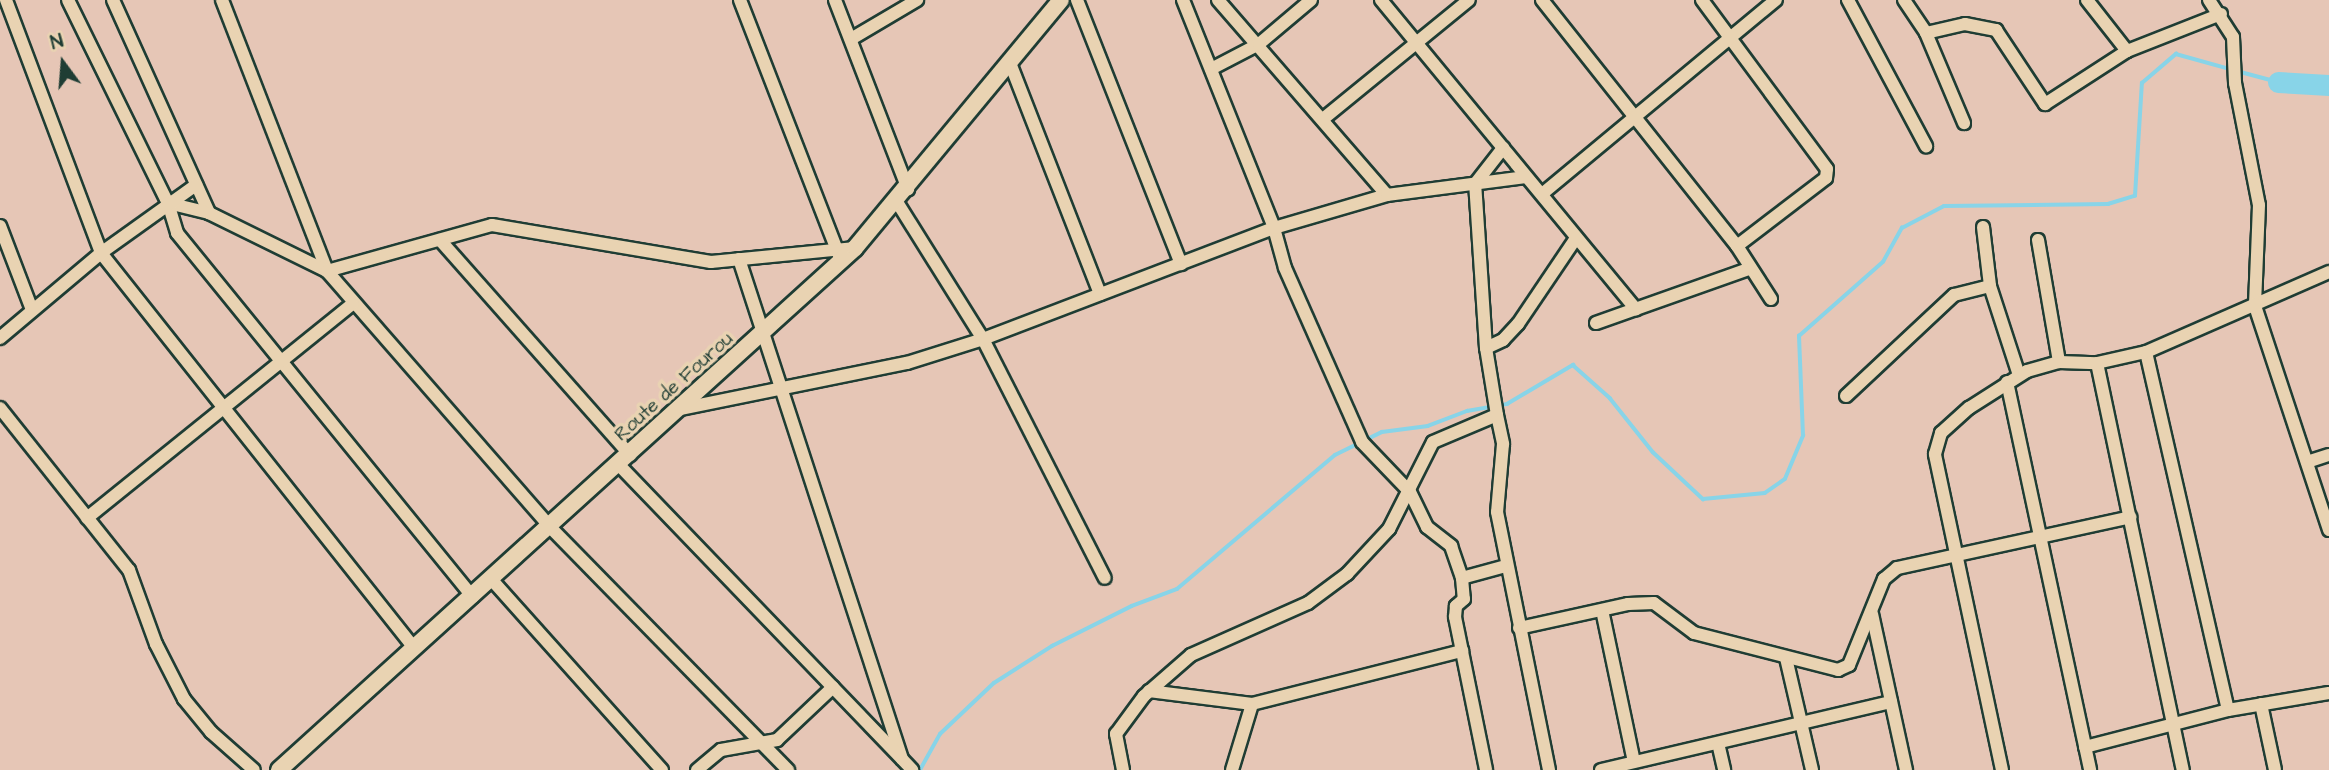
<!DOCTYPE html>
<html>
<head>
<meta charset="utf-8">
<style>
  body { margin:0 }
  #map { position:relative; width:2329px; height:770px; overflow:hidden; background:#e6c6b6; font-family:"Architects Daughter",sans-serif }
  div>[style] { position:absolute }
  .stream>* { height:3.5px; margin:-1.75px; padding:0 1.75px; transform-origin:1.75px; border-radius:1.75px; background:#88d4e8 }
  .river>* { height:21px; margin:-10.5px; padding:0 10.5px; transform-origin:10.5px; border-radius:10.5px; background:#88d4e8 }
  .roads { filter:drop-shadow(2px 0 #1f3d34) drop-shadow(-2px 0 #1f3d34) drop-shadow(0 2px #1f3d34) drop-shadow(0 -2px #1f3d34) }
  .minor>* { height:12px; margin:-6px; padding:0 6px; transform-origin:6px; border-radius:6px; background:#e9d3b2 }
  .major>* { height:16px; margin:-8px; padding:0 8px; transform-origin:8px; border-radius:8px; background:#e9d3b2 }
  span { translate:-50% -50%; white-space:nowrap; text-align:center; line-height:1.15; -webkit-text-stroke:7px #e9d3b2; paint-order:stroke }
  .street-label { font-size:19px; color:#1f3d34 }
  .north { position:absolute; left:28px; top:28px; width:70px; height:70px; -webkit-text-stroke:5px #e9d3b2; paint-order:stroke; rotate:344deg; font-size:19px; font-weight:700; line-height:28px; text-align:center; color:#1f3d34 }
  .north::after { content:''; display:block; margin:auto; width:24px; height:32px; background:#1f3d34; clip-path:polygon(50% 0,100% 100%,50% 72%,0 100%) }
</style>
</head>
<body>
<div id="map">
  <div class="stream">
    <i style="left:2237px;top:71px;width:42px;rotate:15deg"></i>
    <i style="left:920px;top:770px;width:41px;rotate:-60.9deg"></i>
    <i style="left:940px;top:734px;width:74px;rotate:-43.4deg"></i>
    <i style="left:994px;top:683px;width:69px;rotate:-32.5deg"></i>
    <i style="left:1052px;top:646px;width:89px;rotate:-26.6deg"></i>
    <i style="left:1132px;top:606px;width:48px;rotate:-20.7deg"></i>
    <i style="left:1177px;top:589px;width:207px;rotate:-40.3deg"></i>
    <i style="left:1335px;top:455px;width:52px;rotate:-26.1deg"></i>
    <i style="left:1382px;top:432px;width:46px;rotate:-7.4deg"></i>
    <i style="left:1428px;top:426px;width:42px;rotate:-21deg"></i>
    <i style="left:1467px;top:411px;width:41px;rotate:-9.9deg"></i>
    <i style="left:1507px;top:404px;width:77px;rotate:-30.6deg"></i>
    <i style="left:1573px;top:365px;width:50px;rotate:41.7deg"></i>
    <i style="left:1610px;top:398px;width:69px;rotate:51.5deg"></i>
    <i style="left:1653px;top:452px;width:69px;rotate:43.2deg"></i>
    <i style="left:1703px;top:499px;width:62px;rotate:-5.5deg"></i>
    <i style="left:1765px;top:493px;width:24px;rotate:-35deg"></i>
    <i style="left:1785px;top:479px;width:47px;rotate:-67.3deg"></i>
    <i style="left:1803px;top:436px;width:100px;rotate:-92.3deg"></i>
    <i style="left:1799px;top:336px;width:112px;rotate:-41.4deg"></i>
    <i style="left:1883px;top:262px;width:39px;rotate:-61deg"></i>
    <i style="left:1902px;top:228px;width:47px;rotate:-27.6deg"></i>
    <i style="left:1944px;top:206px;width:164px;rotate:-0.7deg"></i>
    <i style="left:2108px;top:204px;width:28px;rotate:-17deg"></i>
    <i style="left:2135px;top:196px;width:113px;rotate:-86.5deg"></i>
    <i style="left:2142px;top:83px;width:45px;rotate:-40.5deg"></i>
    <i style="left:2176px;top:54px;width:56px;rotate:15.5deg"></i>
  </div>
  <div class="river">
    <i style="left:2278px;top:82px;width:51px;rotate:3.4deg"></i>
  </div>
  <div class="roads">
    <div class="minor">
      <i style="left:6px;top:0;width:270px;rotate:69.4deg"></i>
      <i style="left:101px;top:253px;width:505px;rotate:51.59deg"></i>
      <i style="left:68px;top:0;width:226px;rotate:63.8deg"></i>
      <i style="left:168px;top:203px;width:31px;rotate:73deg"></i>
      <i style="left:177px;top:233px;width:469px;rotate:50.9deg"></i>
      <i style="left:113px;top:0;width:234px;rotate:65.7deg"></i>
      <i style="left:222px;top:0;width:291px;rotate:68.8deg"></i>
      <i style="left:327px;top:271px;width:341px;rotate:48.9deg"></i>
      <i style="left:551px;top:528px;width:339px;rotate:45.6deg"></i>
      <i style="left:740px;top:0;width:277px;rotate:68.8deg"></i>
      <i style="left:835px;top:0;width:203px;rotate:68.9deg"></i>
      <i style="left:1077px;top:0;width:284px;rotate:68.5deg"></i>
      <i style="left:1183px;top:0;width:245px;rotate:68.2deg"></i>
      <i style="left:1274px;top:228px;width:41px;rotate:74.6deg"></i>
      <i style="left:1285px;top:268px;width:190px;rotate:66.1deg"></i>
      <i style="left:1362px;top:442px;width:69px;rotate:46.2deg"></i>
      <i style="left:1410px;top:492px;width:39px;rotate:64deg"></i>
      <i style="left:1427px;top:527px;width:31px;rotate:38deg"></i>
      <i style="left:1451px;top:546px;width:34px;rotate:71deg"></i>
      <i style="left:1462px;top:578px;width:21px;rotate:85deg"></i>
      <i style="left:1464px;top:599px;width:11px;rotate:139deg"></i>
      <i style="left:1456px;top:606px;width:11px;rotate:95deg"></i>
      <i style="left:1455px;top:617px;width:156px;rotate:78.5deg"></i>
      <i style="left:1218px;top:0;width:258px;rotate:49.1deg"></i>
      <i style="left:1381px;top:0;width:401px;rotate:50.5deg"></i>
      <i style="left:1542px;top:0;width:314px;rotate:51.6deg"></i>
      <i style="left:1737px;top:246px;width:63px;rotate:57.3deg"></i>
      <i style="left:1702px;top:0;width:210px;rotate:53.5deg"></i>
      <i style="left:1827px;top:169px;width:9px;rotate:96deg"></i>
      <i style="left:1826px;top:178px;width:112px;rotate:142.6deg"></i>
      <i style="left:1848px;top:0;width:166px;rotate:61.9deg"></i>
      <i style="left:1904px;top:0;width:40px;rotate:56deg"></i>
      <i style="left:1926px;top:33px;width:98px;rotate:67.1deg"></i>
      <i style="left:2087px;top:0;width:65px;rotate:51.9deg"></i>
      <i style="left:2209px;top:0;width:44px;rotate:57deg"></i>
      <i style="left:2233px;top:37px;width:46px;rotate:87.5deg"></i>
      <i style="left:2235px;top:83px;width:124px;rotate:78.9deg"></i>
      <i style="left:2259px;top:205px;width:101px;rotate:92.3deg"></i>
      <i style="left:2255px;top:306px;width:236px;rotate:71.7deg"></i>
      <i style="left:1926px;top:33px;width:40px;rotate:-13deg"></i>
      <i style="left:1965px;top:24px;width:32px;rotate:11deg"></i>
      <i style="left:1996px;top:30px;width:89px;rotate:56.5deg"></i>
      <i style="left:2045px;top:104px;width:98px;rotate:-32.9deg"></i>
      <i style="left:2127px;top:51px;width:101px;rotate:-21.5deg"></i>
      <i style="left:851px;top:39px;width:77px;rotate:-30.6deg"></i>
      <i style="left:1010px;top:63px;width:248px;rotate:68.7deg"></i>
      <i style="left:1211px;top:69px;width:54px;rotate:-27.5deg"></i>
      <i style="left:1259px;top:44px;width:68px;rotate:-40.2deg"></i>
      <i style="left:1323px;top:119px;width:188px;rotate:-39.2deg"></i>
      <i style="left:1542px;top:194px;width:304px;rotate:-39.7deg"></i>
      <i style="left:897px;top:202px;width:162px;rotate:57.9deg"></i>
      <i style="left:983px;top:339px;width:268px;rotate:63deg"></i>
      <i style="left:168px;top:203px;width:42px;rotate:13.7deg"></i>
      <i style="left:209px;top:213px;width:131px;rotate:26.2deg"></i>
      <i style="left:327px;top:271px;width:171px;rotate:-15.6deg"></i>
      <i style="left:492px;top:225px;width:222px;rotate:9.6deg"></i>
      <i style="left:711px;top:262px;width:145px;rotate:-5.6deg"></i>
      <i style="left:0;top:226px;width:90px;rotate:69.1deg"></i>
      <i style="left:1983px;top:227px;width:59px;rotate:83.2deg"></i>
      <i style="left:1990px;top:286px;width:94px;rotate:72deg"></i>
      <i style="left:440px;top:240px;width:287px;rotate:48.5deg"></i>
      <i style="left:2038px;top:240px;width:124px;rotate:80.2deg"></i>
      <i style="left:739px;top:259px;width:526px;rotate:71.94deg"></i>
      <i style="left:1596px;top:323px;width:164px;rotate:-19.5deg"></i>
      <i style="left:0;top:338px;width:132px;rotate:-40.1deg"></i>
      <i style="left:101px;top:253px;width:117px;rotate:-35.6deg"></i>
      <i style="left:1486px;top:348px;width:19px;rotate:-25deg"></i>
      <i style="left:1503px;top:340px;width:22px;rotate:-47deg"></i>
      <i style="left:1518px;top:324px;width:104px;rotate:-56deg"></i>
      <i style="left:2146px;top:352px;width:367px;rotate:77.1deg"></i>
      <i style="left:2097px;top:363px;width:416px;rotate:78.1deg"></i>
      <i style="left:2007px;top:382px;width:397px;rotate:77.9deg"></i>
      <i style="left:1846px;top:396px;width:148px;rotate:-43.1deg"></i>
      <i style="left:1954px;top:295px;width:37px;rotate:-14deg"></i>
      <i style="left:0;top:408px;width:207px;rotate:51.5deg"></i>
      <i style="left:129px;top:570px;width:79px;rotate:70deg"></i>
      <i style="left:156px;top:644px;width:62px;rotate:63deg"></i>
      <i style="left:184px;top:699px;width:43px;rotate:50.7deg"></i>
      <i style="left:211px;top:732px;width:57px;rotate:41.5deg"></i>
      <i style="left:680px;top:409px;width:232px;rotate:-11.5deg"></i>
      <i style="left:907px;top:363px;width:80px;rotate:-17.5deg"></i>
      <i style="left:983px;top:339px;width:311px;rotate:-20.9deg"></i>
      <i style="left:1274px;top:228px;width:118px;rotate:-16.3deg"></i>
      <i style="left:1387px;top:195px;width:140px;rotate:-7.4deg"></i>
      <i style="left:1497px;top:415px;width:30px;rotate:78deg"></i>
      <i style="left:1503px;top:444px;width:68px;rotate:95deg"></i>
      <i style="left:1497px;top:512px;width:263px;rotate:78.6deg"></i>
      <i style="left:2307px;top:462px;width:23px;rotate:-18deg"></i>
      <i style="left:619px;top:465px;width:423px;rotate:46.1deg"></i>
      <i style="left:87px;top:518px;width:341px;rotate:-38.9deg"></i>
      <i style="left:1462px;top:578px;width:46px;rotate:-15.3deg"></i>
      <i style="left:492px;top:580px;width:255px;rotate:48.2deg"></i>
      <i style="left:1602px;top:610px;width:155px;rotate:78.1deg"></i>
      <i style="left:1872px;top:614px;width:160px;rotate:77.7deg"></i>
      <i style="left:1519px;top:628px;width:112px;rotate:-12.4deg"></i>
      <i style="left:1628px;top:604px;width:26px;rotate:-2deg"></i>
      <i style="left:1654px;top:603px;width:50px;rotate:36.9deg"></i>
      <i style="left:1694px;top:633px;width:149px;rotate:14.4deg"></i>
      <i style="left:1838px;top:670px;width:12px;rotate:-24deg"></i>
      <i style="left:1849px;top:665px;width:93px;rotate:-67.9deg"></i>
      <i style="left:1884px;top:579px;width:17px;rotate:-40deg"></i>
      <i style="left:1897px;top:568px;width:239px;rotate:-12.3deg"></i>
      <i style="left:1786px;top:658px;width:115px;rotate:76.9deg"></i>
      <i style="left:1149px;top:691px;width:104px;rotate:7.2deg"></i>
      <i style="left:1252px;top:704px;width:217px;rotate:-14.2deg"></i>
      <i style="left:2261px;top:704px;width:67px;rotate:78deg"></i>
      <i style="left:1718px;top:743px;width:28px;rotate:77deg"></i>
      <i style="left:2085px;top:747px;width:148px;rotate:-14.5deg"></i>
      <i style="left:2228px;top:710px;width:102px;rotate:-9.6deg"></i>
      <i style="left:697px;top:770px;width:31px;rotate:-40deg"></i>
      <i style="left:721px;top:750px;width:57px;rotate:-10.1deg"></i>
      <i style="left:777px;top:740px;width:77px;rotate:-43.4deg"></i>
      <i style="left:1123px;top:770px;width:37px;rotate:-101deg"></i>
      <i style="left:1116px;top:734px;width:47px;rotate:-53.6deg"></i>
      <i style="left:1144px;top:696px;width:62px;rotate:-41.1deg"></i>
      <i style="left:1191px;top:655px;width:128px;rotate:-24deg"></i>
      <i style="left:1308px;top:603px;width:49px;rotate:-36.6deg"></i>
      <i style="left:1347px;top:574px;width:62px;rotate:-47deg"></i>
      <i style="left:1389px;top:529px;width:97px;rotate:-63.2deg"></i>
      <i style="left:1433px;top:442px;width:69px;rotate:-22.9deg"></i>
      <i style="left:1497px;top:415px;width:68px;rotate:-99.3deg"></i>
      <i style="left:1486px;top:348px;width:164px;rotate:-93.8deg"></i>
      <i style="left:1475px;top:184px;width:46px;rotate:-52.1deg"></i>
      <i style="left:1232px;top:770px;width:69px;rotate:-73.1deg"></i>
      <i style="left:1601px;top:770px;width:298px;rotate:-13.2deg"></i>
      <i style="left:2002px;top:770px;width:323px;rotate:-102deg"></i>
      <i style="left:1935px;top:454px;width:22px;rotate:-74deg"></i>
      <i style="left:1941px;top:433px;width:38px;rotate:-42deg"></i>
      <i style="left:1969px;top:408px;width:69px;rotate:-32.5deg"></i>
      <i style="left:2027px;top:371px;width:33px;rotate:-16deg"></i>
      <i style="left:2059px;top:362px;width:38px;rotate:2deg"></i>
      <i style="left:2097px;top:363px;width:50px;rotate:-12.7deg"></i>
      <i style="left:2146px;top:352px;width:200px;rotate:-23.6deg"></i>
    </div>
    <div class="major">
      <i style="left:279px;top:770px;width:777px;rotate:-42.18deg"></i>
      <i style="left:855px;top:248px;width:322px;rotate:-50.3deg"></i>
    </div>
  </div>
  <div class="street-label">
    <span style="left:674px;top:387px;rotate:-42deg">Route de Fourou</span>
  </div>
  <div class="north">N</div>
</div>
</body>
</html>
